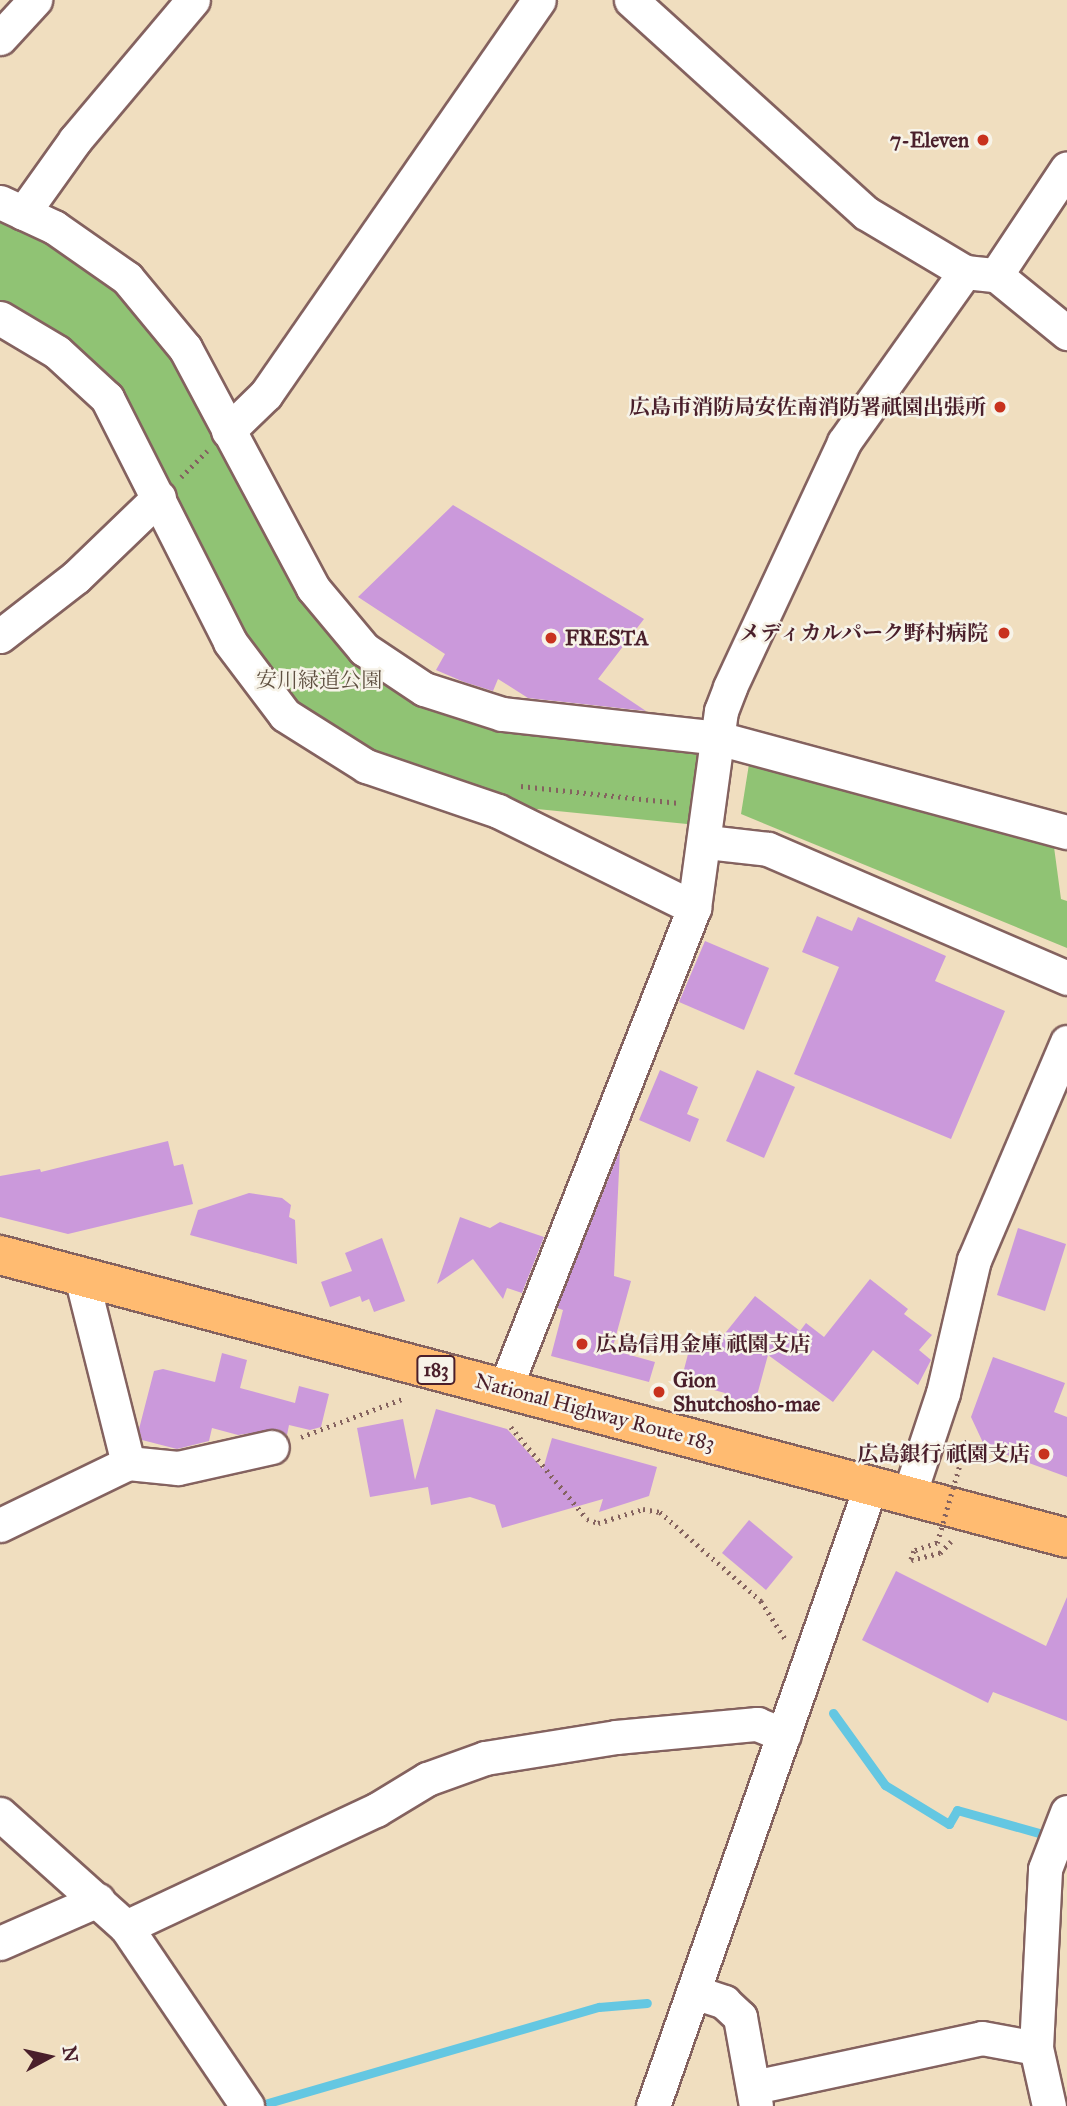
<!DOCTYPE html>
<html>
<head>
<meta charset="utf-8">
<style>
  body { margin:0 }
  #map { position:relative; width:1067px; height:2106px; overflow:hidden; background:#f0debf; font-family:"IM FELL Great Primer","Noto Serif JP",serif }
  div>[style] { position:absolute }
  .green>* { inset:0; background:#90c374 }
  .stream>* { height:9px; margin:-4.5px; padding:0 4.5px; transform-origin:4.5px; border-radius:4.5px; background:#64c7e2 }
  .building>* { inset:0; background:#cb99db }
  .path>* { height:4.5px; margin-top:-2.25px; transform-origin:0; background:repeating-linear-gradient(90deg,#84625f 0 2px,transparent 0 7px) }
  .roads { filter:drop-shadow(2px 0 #84625f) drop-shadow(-2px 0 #84625f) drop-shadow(0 2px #84625f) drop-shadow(0 -2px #84625f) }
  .minor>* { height:33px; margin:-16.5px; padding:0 16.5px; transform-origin:16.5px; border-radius:16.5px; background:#fff }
  .highway>* { height:38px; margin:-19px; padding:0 19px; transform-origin:19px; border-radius:19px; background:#ffbb71 }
  .path-bridge>* { height:4.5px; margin-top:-2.25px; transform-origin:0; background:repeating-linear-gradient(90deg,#84625f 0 2px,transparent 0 7px) }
  .dots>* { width:19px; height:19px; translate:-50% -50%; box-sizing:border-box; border:4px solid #f7f3e8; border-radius:50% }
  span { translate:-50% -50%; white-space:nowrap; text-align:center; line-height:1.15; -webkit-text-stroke:5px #f7f3e8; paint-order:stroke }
  .shield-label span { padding:2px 5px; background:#f7f3e8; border:2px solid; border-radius:5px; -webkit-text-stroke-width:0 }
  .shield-label { font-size:19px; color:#4a1f2b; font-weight:700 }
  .poi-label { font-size:21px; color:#4a1f2b; font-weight:700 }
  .right { translate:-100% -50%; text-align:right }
  .left { translate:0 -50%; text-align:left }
  .park-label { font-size:21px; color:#5f5041 }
  .street-label { font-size:21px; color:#4a1f2b }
  .north { position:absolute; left:14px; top:2022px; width:70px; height:70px; -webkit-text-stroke:5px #f7f3e8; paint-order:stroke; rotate:82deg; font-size:19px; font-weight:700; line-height:28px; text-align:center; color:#4a1f2b }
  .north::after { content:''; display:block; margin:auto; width:24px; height:32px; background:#4a1f2b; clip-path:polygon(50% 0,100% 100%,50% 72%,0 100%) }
</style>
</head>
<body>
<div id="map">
  <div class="green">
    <i style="clip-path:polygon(0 218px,27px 230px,117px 289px,178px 367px,273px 550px,344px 646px,426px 704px,700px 747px,697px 825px,527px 808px,383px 762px,287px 710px,222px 605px,115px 396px,0 307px)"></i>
    <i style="clip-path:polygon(749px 764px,1054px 847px,1061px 899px,1067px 901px,1067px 948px,741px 814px)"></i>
  </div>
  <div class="stream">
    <i style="left:833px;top:1713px;width:89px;rotate:54.2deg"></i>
    <i style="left:885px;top:1785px;width:75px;rotate:31.4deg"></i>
    <i style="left:949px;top:1824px;width:16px;rotate:-60deg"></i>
    <i style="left:957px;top:1810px;width:92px;rotate:15.7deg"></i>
    <i style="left:261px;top:2105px;width:352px;rotate:-16.2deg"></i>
    <i style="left:599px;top:2007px;width:48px;rotate:-4.8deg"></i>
  </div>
  <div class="building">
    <i style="clip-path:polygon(453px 505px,644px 619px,598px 679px,646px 711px,528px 698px,498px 679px,493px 691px,464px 682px,436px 670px,445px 654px,358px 597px)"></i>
    <i style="clip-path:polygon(817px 916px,852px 931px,858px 917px,946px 956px,935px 981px,1005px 1011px,951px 1139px,794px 1074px,839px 967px,802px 952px)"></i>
    <i style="clip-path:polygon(705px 941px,769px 968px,744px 1030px,679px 1002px)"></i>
    <i style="clip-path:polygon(660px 1070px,698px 1087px,687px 1114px,699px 1119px,690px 1142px,639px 1120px)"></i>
    <i style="clip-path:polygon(757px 1070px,795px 1087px,764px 1158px,726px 1141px)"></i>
    <i style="clip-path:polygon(168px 1141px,174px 1166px,183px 1164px,193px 1204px,68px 1234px,0 1217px,0 1176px,40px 1169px,41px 1172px)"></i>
    <i style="clip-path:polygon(620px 1150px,614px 1276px,631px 1281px,612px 1350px,655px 1362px,649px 1382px,551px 1356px,563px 1310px,557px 1308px)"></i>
    <i style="clip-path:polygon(249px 1193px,282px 1198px,291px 1205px,289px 1217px,295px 1220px,297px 1264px,190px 1235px,198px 1210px)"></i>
    <i style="clip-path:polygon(460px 1217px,490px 1228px,500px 1222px,544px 1237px,522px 1293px,507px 1288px,503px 1299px,473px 1259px,437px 1284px)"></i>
    <i style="clip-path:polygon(1018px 1228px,1066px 1244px,1045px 1311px,997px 1295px)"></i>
    <i style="clip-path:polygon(382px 1238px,405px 1301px,374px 1312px,369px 1299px,362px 1302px,360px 1296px,330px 1307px,321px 1282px,352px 1271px,345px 1253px)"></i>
    <i style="clip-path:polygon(870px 1279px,908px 1309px,904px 1314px,932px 1335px,919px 1350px,931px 1360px,918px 1385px,873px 1350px,833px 1402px,768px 1355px,753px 1410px,722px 1401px,725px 1393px,681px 1381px,693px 1335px,718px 1342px,755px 1296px,800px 1331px,806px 1323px,824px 1337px)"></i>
    <i style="clip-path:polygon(222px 1353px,247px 1360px,240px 1388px,295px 1403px,299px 1386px,329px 1394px,321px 1427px,310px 1430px,289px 1425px,287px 1435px,277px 1429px,238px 1435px,212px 1428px,209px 1441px,177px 1449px,142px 1440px,139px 1429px,154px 1371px,163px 1369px,215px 1382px)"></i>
    <i style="clip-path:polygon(993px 1357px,1065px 1383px,1054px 1412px,1067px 1417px,1067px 1477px,985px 1447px,971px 1417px)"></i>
    <i style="clip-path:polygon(436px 1409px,507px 1429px,543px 1469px,552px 1438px,657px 1467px,649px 1496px,599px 1512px,603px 1499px,502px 1528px,495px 1505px,470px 1497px,431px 1505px,428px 1487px,370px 1497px,357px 1428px,403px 1419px,415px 1480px)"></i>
    <i style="clip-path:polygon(749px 1520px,793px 1557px,766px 1590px,722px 1553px)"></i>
    <i style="clip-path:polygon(896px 1571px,1046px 1646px,1067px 1597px,1067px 1721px,993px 1692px,988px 1703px,862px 1640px)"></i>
  </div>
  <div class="path">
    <i style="left:181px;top:477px;width:37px;rotate:-45deg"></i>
    <i style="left:521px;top:786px;width:159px;rotate:6.1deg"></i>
    <i style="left:511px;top:1427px;width:119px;rotate:50.4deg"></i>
    <i style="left:587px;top:1519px;width:12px;rotate:20deg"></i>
    <i style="left:598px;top:1523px;width:47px;rotate:-17.3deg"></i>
    <i style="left:643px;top:1509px;width:17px;rotate:10deg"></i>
    <i style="left:660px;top:1512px;width:135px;rotate:41.4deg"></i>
    <i style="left:761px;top:1601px;width:46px;rotate:57.3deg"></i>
    <i style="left:301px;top:1437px;width:111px;rotate:-20.6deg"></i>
    <i style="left:937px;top:1543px;width:24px;rotate:161deg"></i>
    <i style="left:914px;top:1551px;width:9px;rotate:108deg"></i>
    <i style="left:911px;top:1560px;width:30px;rotate:-14deg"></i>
    <i style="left:940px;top:1553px;width:16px;rotate:-47deg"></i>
  </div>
  <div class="roads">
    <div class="minor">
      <i style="left:631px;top:0;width:317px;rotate:42.2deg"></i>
      <i style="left:866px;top:213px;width:115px;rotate:30.8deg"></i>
      <i style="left:965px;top:272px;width:31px;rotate:6deg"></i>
      <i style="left:996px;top:275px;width:92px;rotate:39.2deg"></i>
      <i style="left:0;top:38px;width:52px;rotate:-47.4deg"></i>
      <i style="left:0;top:202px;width:60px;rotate:24.8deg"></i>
      <i style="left:54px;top:227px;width:89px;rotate:34.9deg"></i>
      <i style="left:127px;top:278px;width:91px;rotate:50.4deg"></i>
      <i style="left:185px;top:348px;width:272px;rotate:61.9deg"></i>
      <i style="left:313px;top:588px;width:80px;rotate:50.1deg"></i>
      <i style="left:364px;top:649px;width:72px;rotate:33.7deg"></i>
      <i style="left:424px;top:689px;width:82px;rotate:17.8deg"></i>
      <i style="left:502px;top:714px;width:217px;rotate:6.3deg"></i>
      <i style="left:718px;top:738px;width:361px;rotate:15.1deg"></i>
      <i style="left:23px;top:213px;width:90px;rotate:-54.5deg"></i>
      <i style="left:75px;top:140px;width:183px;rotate:-49.9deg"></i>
      <i style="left:996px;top:275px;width:128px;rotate:-56.4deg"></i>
      <i style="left:0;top:318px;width:66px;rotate:30.8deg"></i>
      <i style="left:57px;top:352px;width:68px;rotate:42.6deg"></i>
      <i style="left:107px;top:398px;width:273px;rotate:63.2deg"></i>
      <i style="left:230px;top:642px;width:91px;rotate:53deg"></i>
      <i style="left:285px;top:715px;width:96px;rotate:32.2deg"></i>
      <i style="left:366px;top:766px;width:139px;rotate:18.8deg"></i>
      <i style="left:498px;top:811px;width:219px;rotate:26.3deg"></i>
      <i style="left:228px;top:431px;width:53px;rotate:-44.2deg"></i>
      <i style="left:266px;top:394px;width:479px;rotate:-55.3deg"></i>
      <i style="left:0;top:636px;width:96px;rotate:-37.8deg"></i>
      <i style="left:76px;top:577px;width:115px;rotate:-43.9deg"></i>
      <i style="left:707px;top:842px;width:61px;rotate:6.5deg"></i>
      <i style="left:768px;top:849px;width:326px;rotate:23.3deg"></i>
      <i style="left:81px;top:1276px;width:193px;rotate:75.9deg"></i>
      <i style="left:128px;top:1463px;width:50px;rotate:5.7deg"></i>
      <i style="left:178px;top:1468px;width:96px;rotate:-12.6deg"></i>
      <i style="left:505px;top:1388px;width:516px;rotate:-68.51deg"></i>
      <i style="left:694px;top:908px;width:199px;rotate:-82.2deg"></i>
      <i style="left:721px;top:711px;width:26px;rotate:-69deg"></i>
      <i style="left:730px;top:687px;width:270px;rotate:-65deg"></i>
      <i style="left:844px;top:442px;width:209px;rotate:-54.6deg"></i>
      <i style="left:909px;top:1495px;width:108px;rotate:-71.6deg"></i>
      <i style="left:943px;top:1393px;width:137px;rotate:-76.9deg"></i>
      <i style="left:974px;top:1260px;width:237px;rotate:-66.9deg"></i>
      <i style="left:0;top:1525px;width:142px;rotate:-25.8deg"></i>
      <i style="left:0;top:1814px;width:169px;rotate:41.9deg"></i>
      <i style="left:126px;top:1927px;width:216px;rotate:55.9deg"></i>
      <i style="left:126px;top:1927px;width:276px;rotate:-25.1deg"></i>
      <i style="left:376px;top:1810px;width:60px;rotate:-31.3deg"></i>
      <i style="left:427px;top:1779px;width:62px;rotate:-19.9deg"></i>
      <i style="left:485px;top:1758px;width:133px;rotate:-9.1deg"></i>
      <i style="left:616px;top:1737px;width:142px;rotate:-5.3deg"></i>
      <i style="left:757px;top:1724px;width:29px;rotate:22deg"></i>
      <i style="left:0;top:1943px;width:107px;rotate:-23.7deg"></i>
      <i style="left:694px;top:1992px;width:32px;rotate:18deg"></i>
      <i style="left:724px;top:2002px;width:22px;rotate:43deg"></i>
      <i style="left:740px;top:2017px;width:90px;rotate:79.8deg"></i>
      <i style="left:754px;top:2087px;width:233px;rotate:-12.1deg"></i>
      <i style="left:982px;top:2038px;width:55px;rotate:10.5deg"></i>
      <i style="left:653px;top:2106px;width:658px;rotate:-70.66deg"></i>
      <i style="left:1049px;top:2106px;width:59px;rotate:-102.6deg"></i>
      <i style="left:1036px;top:2048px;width:179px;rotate:-87.1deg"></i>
      <i style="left:1045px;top:1869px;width:61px;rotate:-68.9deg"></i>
    </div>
    <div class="highway">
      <i style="left:0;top:1255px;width:1104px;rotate:14.85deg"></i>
    </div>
  </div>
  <div class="path-bridge">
    <i style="left:937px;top:1543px;width:107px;rotate:-73.8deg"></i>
  </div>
  <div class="dots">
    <i style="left:983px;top:140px;background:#c8321e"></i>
    <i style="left:1000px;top:407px;background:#c8321e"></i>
    <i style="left:1004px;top:633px;background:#c8321e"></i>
    <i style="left:551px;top:638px;background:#c8321e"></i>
    <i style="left:582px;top:1344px;background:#c8321e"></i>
    <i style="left:659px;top:1392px;background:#c8321e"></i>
    <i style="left:1044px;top:1454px;background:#c8321e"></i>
  </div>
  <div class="shield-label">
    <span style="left:436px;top:1370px">183</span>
  </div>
  <div class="poi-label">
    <span class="right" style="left:969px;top:140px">7-Eleven</span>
    <span class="right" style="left:986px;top:407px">広島市消防局安佐南消防署祇園出張所</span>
    <span class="right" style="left:988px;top:633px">メディカルパーク野村病院</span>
    <span class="left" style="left:565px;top:638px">FRESTA</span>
    <span class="left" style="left:596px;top:1344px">広島信用金庫 祇園支店</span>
    <span class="left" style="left:673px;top:1392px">Gion<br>Shutchosho-mae</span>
    <span class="right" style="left:1030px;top:1454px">広島銀行 祇園支店</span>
  </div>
  <div class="park-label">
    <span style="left:319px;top:680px">安川緑道公園</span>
  </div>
  <div class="street-label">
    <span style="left:595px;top:1412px;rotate:15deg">National Highway Route 183</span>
  </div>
  <div class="north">N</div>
</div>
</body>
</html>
